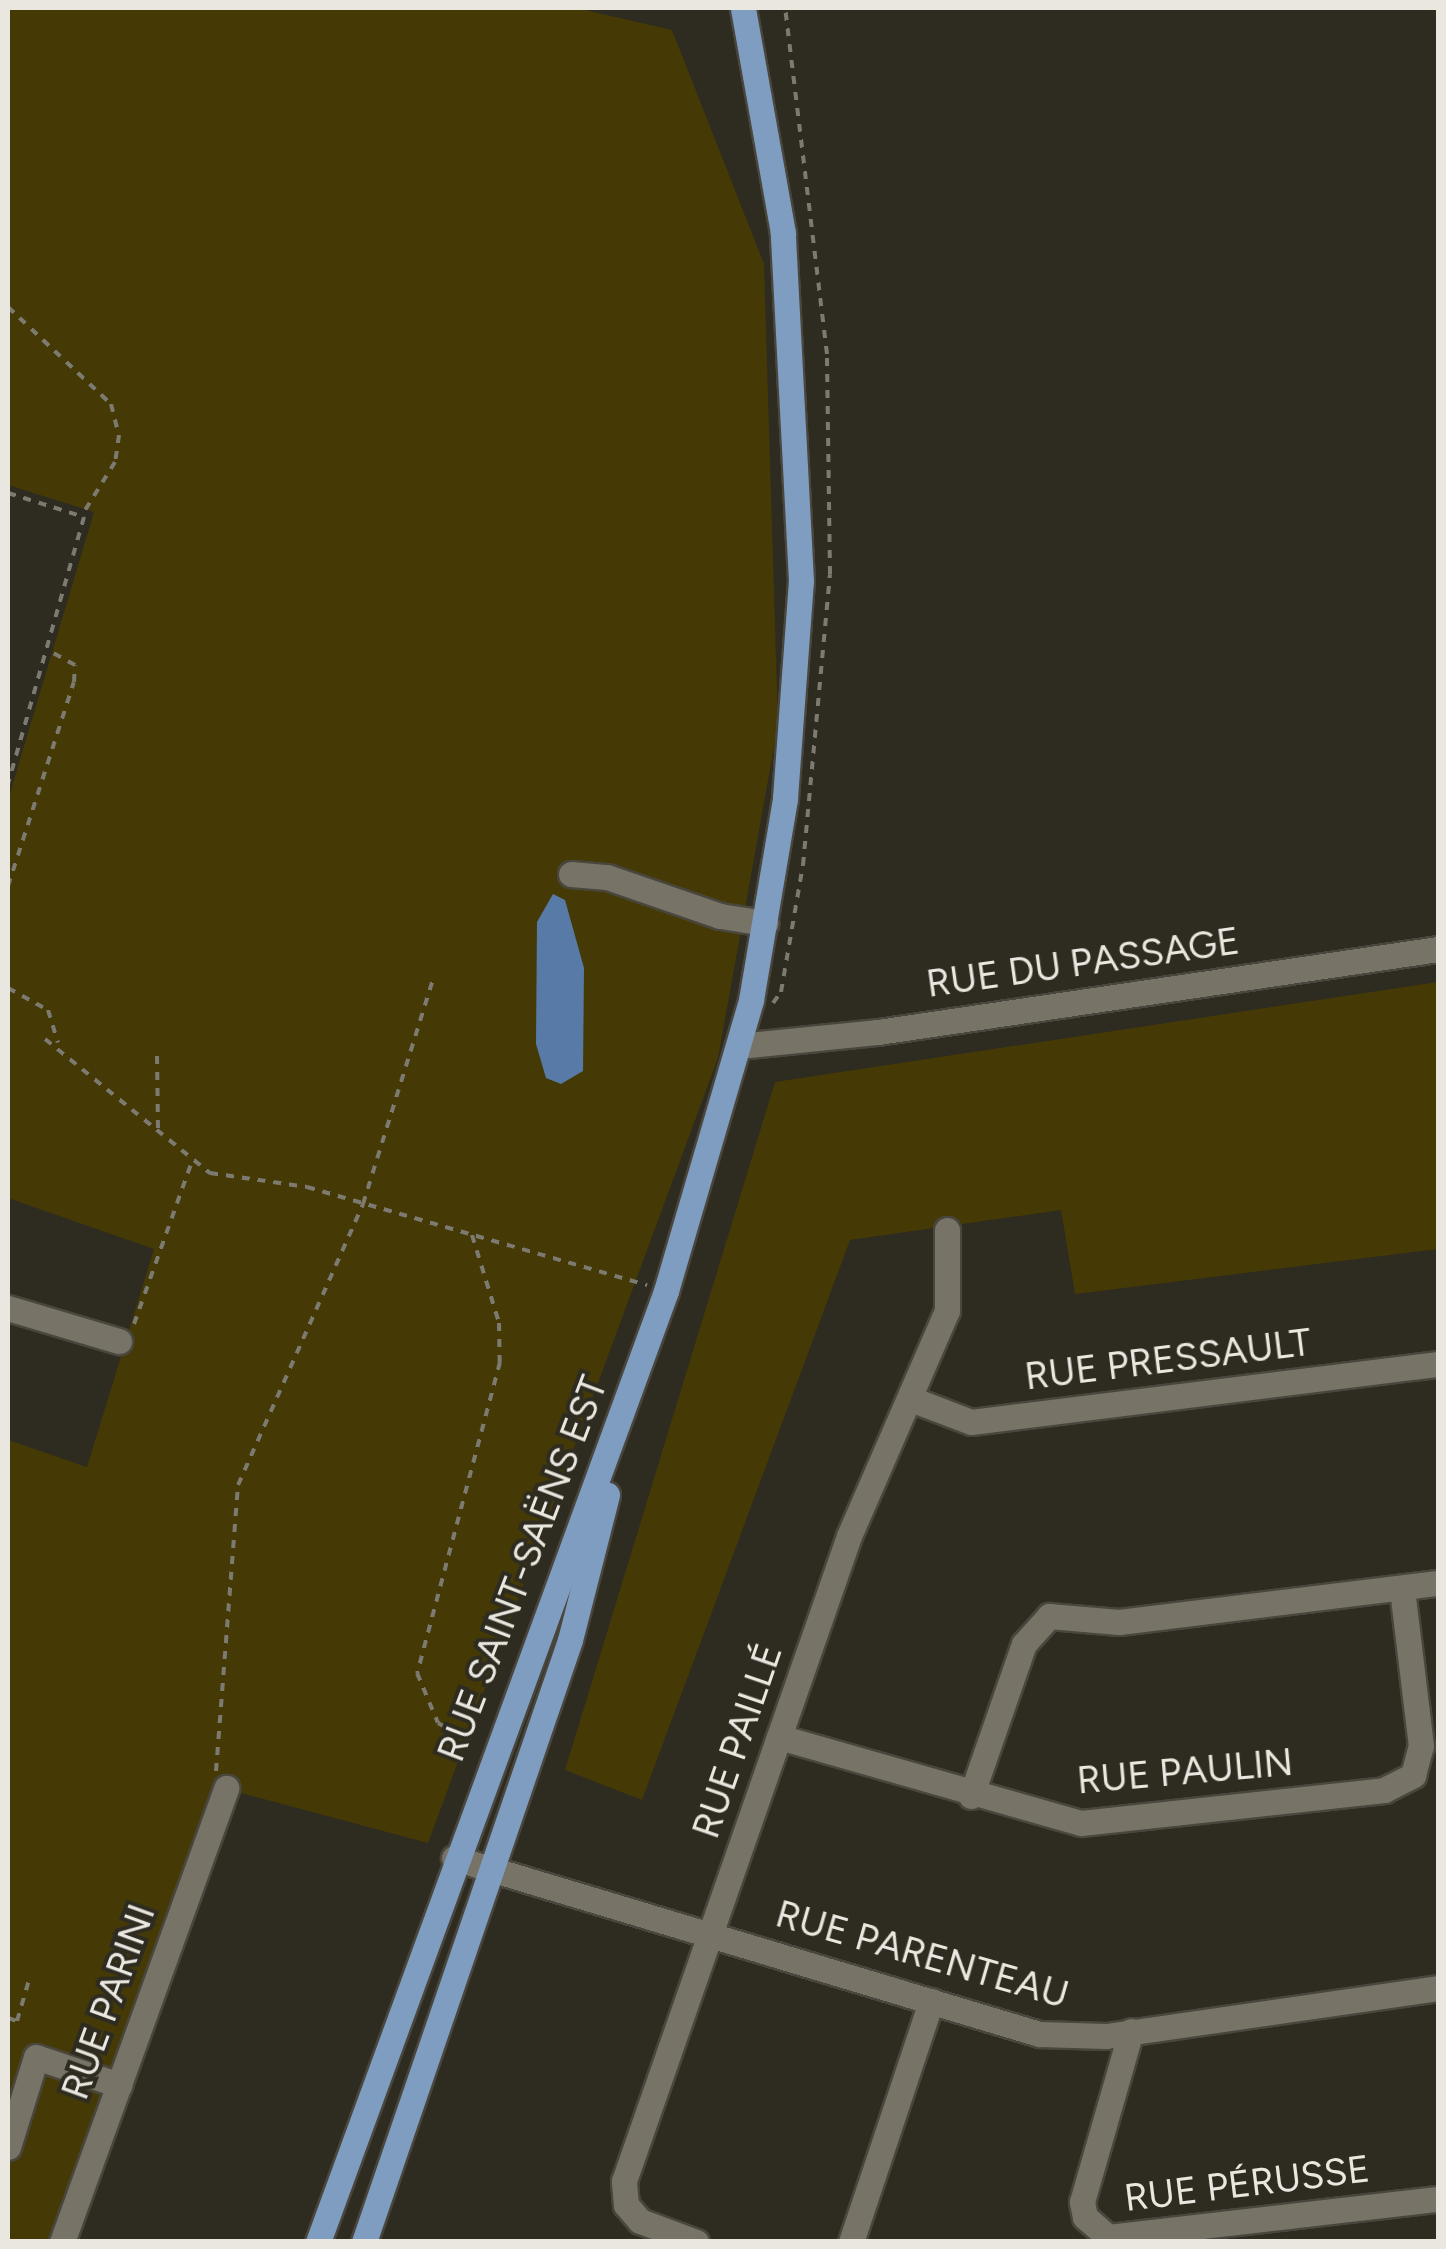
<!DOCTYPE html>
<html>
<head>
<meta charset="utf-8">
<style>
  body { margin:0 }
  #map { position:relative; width:1446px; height:2249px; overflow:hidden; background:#2e2b20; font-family:Figtree,sans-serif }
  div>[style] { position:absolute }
  .green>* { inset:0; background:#453a05 }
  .water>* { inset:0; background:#587aa6 }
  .path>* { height:4px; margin-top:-2px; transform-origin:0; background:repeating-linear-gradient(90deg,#7c7a71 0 8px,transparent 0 16px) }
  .roads { filter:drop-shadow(2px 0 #49463d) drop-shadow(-2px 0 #49463d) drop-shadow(0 2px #49463d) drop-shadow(0 -2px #49463d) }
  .minor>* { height:25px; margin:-12.5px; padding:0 12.5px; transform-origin:12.5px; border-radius:12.5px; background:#777467 }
  .major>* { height:25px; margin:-12.5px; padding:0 12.5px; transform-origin:12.5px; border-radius:12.5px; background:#7f9dc0 }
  span { translate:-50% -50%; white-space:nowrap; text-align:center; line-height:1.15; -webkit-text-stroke:8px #2e2b20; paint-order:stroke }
  .street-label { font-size:38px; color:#e9e7e0 }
  .frame { position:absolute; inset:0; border:10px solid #e9e7e0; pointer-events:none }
</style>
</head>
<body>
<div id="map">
  <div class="green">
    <i style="clip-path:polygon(8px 8px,576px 8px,672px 30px,764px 264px,778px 725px,718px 1058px,428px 1843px,226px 1789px,62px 2241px,8px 2241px,8px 1440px,87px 1467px,154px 1249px,8px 1198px,8px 800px,94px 512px,8px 485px)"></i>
    <i style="clip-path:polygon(1438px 982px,1438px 1249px,1075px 1294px,1061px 1210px,850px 1240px,642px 1800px,565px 1770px,775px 1082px)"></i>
  </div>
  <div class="water">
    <i style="clip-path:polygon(553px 894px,565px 900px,584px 968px,583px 1071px,561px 1084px,546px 1078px,536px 1044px,537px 922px)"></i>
  </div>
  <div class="path">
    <i style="left:8px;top:307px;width:141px;rotate:43.3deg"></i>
    <i style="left:111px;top:404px;width:32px;rotate:76deg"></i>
    <i style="left:119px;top:435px;width:27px;rotate:98deg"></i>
    <i style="left:115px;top:462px;width:62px;rotate:121.9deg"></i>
    <i style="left:8px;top:493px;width:80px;rotate:17.5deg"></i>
    <i style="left:84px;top:517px;width:278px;rotate:105.9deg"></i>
    <i style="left:8px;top:886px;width:214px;rotate:-72.1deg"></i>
    <i style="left:74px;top:682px;width:17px;rotate:-87deg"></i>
    <i style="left:75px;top:665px;width:29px;rotate:-151deg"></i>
    <i style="left:8px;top:988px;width:46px;rotate:28.8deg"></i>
    <i style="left:48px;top:1010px;width:34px;rotate:73deg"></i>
    <i style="left:773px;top:1003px;width:14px;rotate:-54deg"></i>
    <i style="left:781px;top:992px;width:129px;rotate:-80.2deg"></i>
    <i style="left:803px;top:865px;width:292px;rotate:-84.7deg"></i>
    <i style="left:830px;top:574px;width:220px;rotate:-90.8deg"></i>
    <i style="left:827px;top:354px;width:349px;rotate:-96.9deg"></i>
    <i style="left:45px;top:1039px;width:213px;rotate:39.1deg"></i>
    <i style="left:210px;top:1173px;width:98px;rotate:8.2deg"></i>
    <i style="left:307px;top:1187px;width:354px;rotate:16.1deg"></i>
    <i style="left:157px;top:1056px;width:74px;rotate:89.2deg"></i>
    <i style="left:472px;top:1235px;width:92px;rotate:72.9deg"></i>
    <i style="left:499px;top:1323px;width:39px;rotate:89deg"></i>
    <i style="left:500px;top:1362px;width:322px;rotate:104.9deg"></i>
    <i style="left:417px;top:1673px;width:54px;rotate:67.2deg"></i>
    <i style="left:438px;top:1723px;width:47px;rotate:29.3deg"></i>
    <i style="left:134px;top:1324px;width:170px;rotate:-70.4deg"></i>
    <i style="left:216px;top:1771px;width:287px;rotate:-85.6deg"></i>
    <i style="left:238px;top:1485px;width:308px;rotate:-66deg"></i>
    <i style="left:363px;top:1204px;width:239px;rotate:-72.7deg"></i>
    <i style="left:8px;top:2018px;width:9px;rotate:18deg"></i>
    <i style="left:17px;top:2021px;width:43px;rotate:-73.7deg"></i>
  </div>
  <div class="roads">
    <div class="minor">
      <i style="left:571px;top:874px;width:36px;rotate:5deg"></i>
      <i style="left:607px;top:877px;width:120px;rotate:19deg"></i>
      <i style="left:720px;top:916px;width:46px;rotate:8.8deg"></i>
      <i style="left:739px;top:1046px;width:140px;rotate:-5.8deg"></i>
      <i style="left:878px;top:1032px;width:566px;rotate:-8.43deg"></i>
      <i style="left:8px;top:1308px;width:116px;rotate:16.6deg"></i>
      <i style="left:911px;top:1399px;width:64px;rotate:21deg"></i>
      <i style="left:971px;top:1422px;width:471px;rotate:-7.1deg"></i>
      <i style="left:779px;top:1737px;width:314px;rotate:15.9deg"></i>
      <i style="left:1081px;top:1823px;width:305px;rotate:-6.2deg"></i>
      <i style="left:1384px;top:1790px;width:33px;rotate:-27deg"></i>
      <i style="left:1413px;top:1775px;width:30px;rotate:-75deg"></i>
      <i style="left:1421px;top:1746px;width:159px;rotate:-96.9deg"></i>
      <i style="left:971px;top:1796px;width:161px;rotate:-70.8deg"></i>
      <i style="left:1024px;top:1644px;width:38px;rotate:-48deg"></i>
      <i style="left:1049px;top:1616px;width:70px;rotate:4.9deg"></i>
      <i style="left:1119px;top:1622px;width:321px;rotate:-7deg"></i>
      <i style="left:454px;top:1858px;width:611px;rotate:16.74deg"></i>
      <i style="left:1039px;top:2034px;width:67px;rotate:1.7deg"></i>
      <i style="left:1106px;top:2036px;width:335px;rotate:-8.2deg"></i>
      <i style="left:1131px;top:2031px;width:178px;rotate:106deg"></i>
      <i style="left:1082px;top:2202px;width:15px;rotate:79deg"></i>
      <i style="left:1085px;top:2217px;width:30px;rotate:41deg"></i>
      <i style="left:1108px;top:2237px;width:332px;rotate:-6.6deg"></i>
      <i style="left:8px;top:2147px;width:94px;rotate:-72.7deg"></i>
      <i style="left:36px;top:2057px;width:88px;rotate:18.6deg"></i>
      <i style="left:62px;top:2242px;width:483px;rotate:-70.1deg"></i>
      <i style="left:696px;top:2242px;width:60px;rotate:-159.4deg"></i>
      <i style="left:640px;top:2221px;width:21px;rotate:-131deg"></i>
      <i style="left:626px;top:2205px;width:24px;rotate:-95deg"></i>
      <i style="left:624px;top:2181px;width:683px;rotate:-70.77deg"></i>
      <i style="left:849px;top:1536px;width:245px;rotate:-66.5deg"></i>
      <i style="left:947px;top:1311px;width:81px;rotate:-90deg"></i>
      <i style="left:851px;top:2242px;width:254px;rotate:-71.6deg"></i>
    </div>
    <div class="major">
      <i style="left:318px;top:2242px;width:1013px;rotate:-69.9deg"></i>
      <i style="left:666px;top:1291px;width:303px;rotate:-73.7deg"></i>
      <i style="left:751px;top:1000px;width:205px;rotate:-80.4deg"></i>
      <i style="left:785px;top:798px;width:218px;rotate:-85.8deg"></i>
      <i style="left:801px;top:581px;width:348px;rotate:-93deg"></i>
      <i style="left:783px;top:233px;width:229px;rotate:-100.1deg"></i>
      <i style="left:364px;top:2242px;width:636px;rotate:-71.11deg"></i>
      <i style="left:570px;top:1640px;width:150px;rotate:-75.7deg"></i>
    </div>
  </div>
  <div class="street-label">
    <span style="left:1083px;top:963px;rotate:-8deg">RUE DU PASSAGE</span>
    <span style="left:1168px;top:1360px;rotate:-7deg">RUE PRESSAULT</span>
    <span style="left:523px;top:1569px;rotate:-69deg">RUE SAINT-SAËNS EST</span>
    <span style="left:738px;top:1741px;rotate:-71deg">RUE PAILLÉ</span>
    <span style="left:1185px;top:1772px;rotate:-5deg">RUE PAULIN</span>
    <span style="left:922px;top:1955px;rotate:16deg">RUE PARENTEAU</span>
    <span style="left:109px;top:2002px;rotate:-70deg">RUE PARINI</span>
    <span style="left:1247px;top:2184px;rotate:-7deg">RUE PÉRUSSE</span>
  </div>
  <div class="frame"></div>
</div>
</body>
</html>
